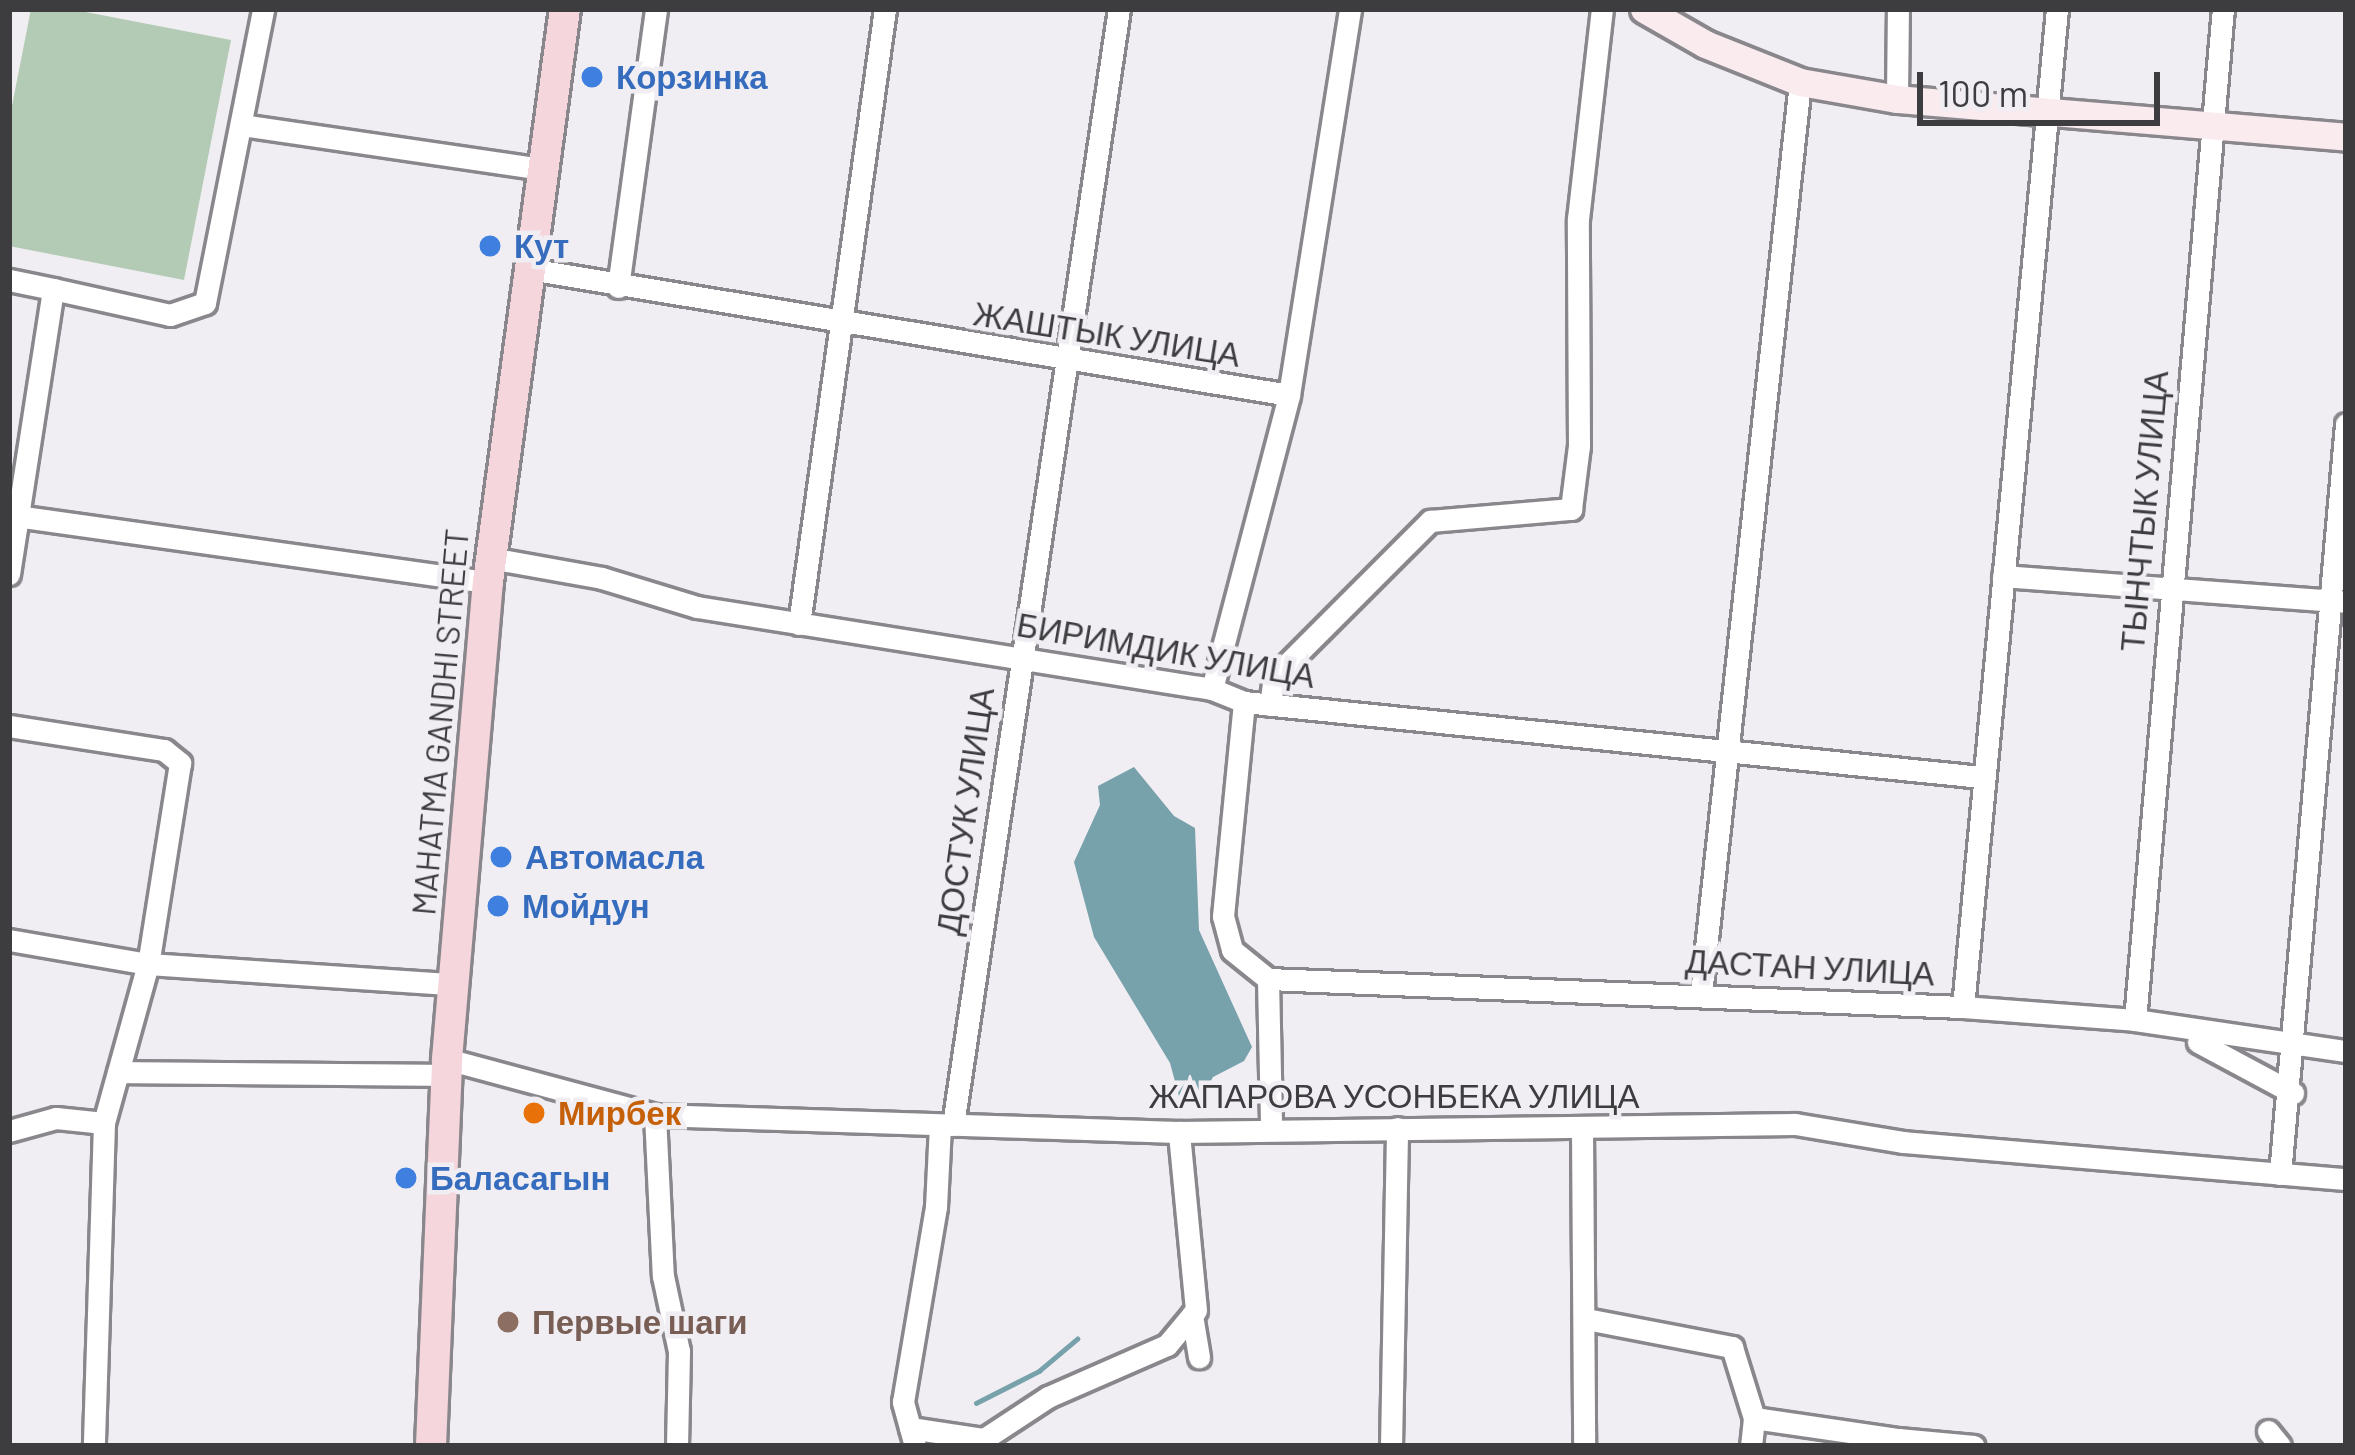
<!DOCTYPE html>
<html>
<head>
<meta charset="utf-8">
<style>
  body { margin:0 }
  #map { position:relative; width:2355px; height:1455px; overflow:hidden; background:#f0eef3; font-family:Barlow,sans-serif }
  div>[style] { position:absolute }
  .green>* { inset:0; background:#b3cbb5 }
  .water>* { inset:0; background:#77a1ab }
  .stream>* { height:4.5px; margin:-2.25px; padding:0 2.25px; transform-origin:2.25px; border-radius:2.25px; background:#77a1ab }
  .roads { filter:drop-shadow(3px 0 #8a878c) drop-shadow(-3px 0 #8a878c) drop-shadow(0 3px #8a878c) drop-shadow(0 -3px #8a878c) }
  .street>* { height:21px; margin:-10.5px; padding:0 10.5px; transform-origin:10.5px; border-radius:10.5px; background:#fff }
  .secondary>* { height:27px; margin:-13.5px; padding:0 13.5px; transform-origin:13.5px; border-radius:13.5px; background:#faebee }
  .primary>* { height:30px; margin:-15px; padding:0 15px; transform-origin:15px; border-radius:15px; background:#f6d6dd }
  .dots>* { width:33px; height:33px; translate:-50% -50%; box-sizing:border-box; border:6px solid #f0eef3; border-radius:50% }
  span { translate:-50% -50%; white-space:nowrap; text-align:center; line-height:1.15; -webkit-text-stroke:9px #f0eef3; paint-order:stroke }
  .shop-label { font-size:33px; color:#366cbe; font-weight:700 }
  .left { translate:0 -50%; text-align:left }
  .street-label { font-size:33px; color:#3d3c3f }
  .food-label { font-size:33px; color:#c56008; font-weight:700 }
  .education-label { font-size:33px; color:#785e54; font-weight:700 }
  .frame { position:absolute; inset:0; border:12px solid #3d3c3f; pointer-events:none }
  .scale { position:absolute; left:1917px; top:72px; width:243px; height:54px; box-sizing:border-box; border:6px solid #3d3c3f; border-top:0; padding-left:15px; font-size:36px; line-height:42px; white-space:nowrap; color:#3d3c3f; -webkit-text-stroke:9px #f0eef3; paint-order:stroke }
</style>
</head>
<body>
<div id="map">
  <div class="green">
    <i style="clip-path:polygon(31px 9px,70px 9px,231px 40px,184px 280px,9px 246px,9px 121px)"></i>
  </div>
  <div class="water">
    <i style="clip-path:polygon(1134px 767px,1174px 816px,1195px 828px,1199px 930px,1252px 1047px,1244px 1061px,1213px 1077px,1200px 1102px,1179px 1096px,1170px 1063px,1094px 937px,1074px 862px,1100px 805px,1098px 786px)"></i>
  </div>
  <div class="stream">
    <i style="left:976px;top:1403px;width:71px;rotate:-26.9deg"></i>
    <i style="left:1039px;top:1371px;width:50px;rotate:-40.1deg"></i>
  </div>
  <div class="roads">
    <div class="street">
      <i style="left:1897px;top:99px;width:90px;rotate:-89.4deg"></i>
      <i style="left:241px;top:125px;width:305px;rotate:8.3deg"></i>
      <i style="left:529px;top:269px;width:770px;rotate:9.41deg"></i>
      <i style="left:9px;top:280px;width:45px;rotate:11.6deg"></i>
      <i style="left:618px;top:287px;width:281px;rotate:-82.2deg"></i>
      <i style="left:9px;top:515px;width:484px;rotate:8deg"></i>
      <i style="left:490px;top:558px;width:114px;rotate:10.1deg"></i>
      <i style="left:602px;top:578px;width:99px;rotate:17deg"></i>
      <i style="left:697px;top:607px;width:521px;rotate:9.05deg"></i>
      <i style="left:1212px;top:689px;width:35px;rotate:22deg"></i>
      <i style="left:1244px;top:702px;width:741px;rotate:5.81deg"></i>
      <i style="left:9px;top:574px;width:288px;rotate:-81.2deg"></i>
      <i style="left:53px;top:289px;width:120px;rotate:12.5deg"></i>
      <i style="left:170px;top:315px;width:37px;rotate:-19deg"></i>
      <i style="left:205px;top:303px;width:300px;rotate:-78.8deg"></i>
      <i style="left:2003px;top:576px;width:343px;rotate:4.3deg"></i>
      <i style="left:799px;top:624px;width:621px;rotate:-82.04deg"></i>
      <i style="left:1212px;top:689px;width:304px;rotate:-75.3deg"></i>
      <i style="left:1289px;top:395px;width:391px;rotate:-81deg"></i>
      <i style="left:1244px;top:702px;width:215px;rotate:95.6deg"></i>
      <i style="left:1223px;top:916px;width:35px;rotate:75deg"></i>
      <i style="left:1232px;top:950px;width:46px;rotate:38.9deg"></i>
      <i style="left:1268px;top:979px;width:147px;rotate:88.8deg"></i>
      <i style="left:1270px;top:705px;width:28px;rotate:-82deg"></i>
      <i style="left:1274px;top:677px;width:221px;rotate:-45deg"></i>
      <i style="left:1430px;top:521px;width:142px;rotate:-4.9deg"></i>
      <i style="left:1571px;top:509px;width:64px;rotate:-82.8deg"></i>
      <i style="left:1579px;top:446px;width:227px;rotate:-90.3deg"></i>
      <i style="left:1578px;top:219px;width:211px;rotate:-83.5deg"></i>
      <i style="left:9px;top:726px;width:157px;rotate:8.8deg"></i>
      <i style="left:164px;top:750px;width:21px;rotate:39deg"></i>
      <i style="left:180px;top:763px;width:204px;rotate:99deg"></i>
      <i style="left:148px;top:964px;width:165px;rotate:105.5deg"></i>
      <i style="left:104px;top:1123px;width:323px;rotate:91.8deg"></i>
      <i style="left:9px;top:940px;width:141px;rotate:9.8deg"></i>
      <i style="left:148px;top:964px;width:305px;rotate:3.8deg"></i>
      <i style="left:1268px;top:979px;width:696px;rotate:2.31deg"></i>
      <i style="left:1963px;top:1007px;width:172px;rotate:4.3deg"></i>
      <i style="left:2135px;top:1020px;width:213px;rotate:8.4deg"></i>
      <i style="left:1701px;top:994px;width:917px;rotate:-83.8deg"></i>
      <i style="left:1963px;top:1007px;width:1002px;rotate:-84.62deg"></i>
      <i style="left:2135px;top:1020px;width:1015px;rotate:-85.03deg"></i>
      <i style="left:2198px;top:1042px;width:108px;rotate:28.2deg"></i>
      <i style="left:447px;top:1059px;width:215px;rotate:15.1deg"></i>
      <i style="left:655px;top:1115px;width:524px;rotate:1.86deg"></i>
      <i style="left:1179px;top:1132px;width:616px;rotate:-0.74deg"></i>
      <i style="left:1795px;top:1124px;width:109px;rotate:9.5deg"></i>
      <i style="left:1903px;top:1142px;width:445px;rotate:4.8deg"></i>
      <i style="left:118px;top:1072px;width:328px;rotate:0.5deg"></i>
      <i style="left:655px;top:1115px;width:161px;rotate:87.2deg"></i>
      <i style="left:663px;top:1276px;width:77px;rotate:78deg"></i>
      <i style="left:679px;top:1351px;width:95px;rotate:91.2deg"></i>
      <i style="left:953px;top:1125px;width:1128px;rotate:-81.54deg"></i>
      <i style="left:1582px;top:1130px;width:316px;rotate:89.6deg"></i>
      <i style="left:9px;top:1131px;width:49px;rotate:-15.5deg"></i>
      <i style="left:56px;top:1118px;width:48px;rotate:5.9deg"></i>
      <i style="left:2280px;top:1174px;width:753px;rotate:-84.97deg"></i>
      <i style="left:1192px;top:1315px;width:43px;rotate:80.5deg"></i>
      <i style="left:1586px;top:1319px;width:149px;rotate:10.9deg"></i>
      <i style="left:1732px;top:1347px;width:74px;rotate:72.8deg"></i>
      <i style="left:1754px;top:1418px;width:28px;rotate:96deg"></i>
      <i style="left:1754px;top:1418px;width:146px;rotate:8.3deg"></i>
      <i style="left:1898px;top:1439px;width:7px;rotate:90deg"></i>
      <i style="left:910px;top:1428px;width:75px;rotate:8.5deg"></i>
      <i style="left:984px;top:1439px;width:77px;rotate:-33.3deg"></i>
      <i style="left:1048px;top:1397px;width:130px;rotate:-23.6deg"></i>
      <i style="left:1167px;top:1345px;width:45px;rotate:-50.4deg"></i>
      <i style="left:1196px;top:1310px;width:179px;rotate:-95.5deg"></i>
      <i style="left:2268px;top:1431px;width:19px;rotate:51deg"></i>
      <i style="left:1898px;top:1439px;width:76px;rotate:5.3deg"></i>
      <i style="left:915px;top:1446px;width:46px;rotate:-105.3deg"></i>
      <i style="left:903px;top:1402px;width:198px;rotate:-80.4deg"></i>
      <i style="left:936px;top:1207px;width:82px;rotate:-87.2deg"></i>
      <i style="left:1391px;top:1446px;width:318px;rotate:-88.9deg"></i>
    </div>
    <div class="secondary">
      <i style="left:1644px;top:9px;width:70px;rotate:29.8deg"></i>
      <i style="left:1705px;top:44px;width:102px;rotate:21.8deg"></i>
      <i style="left:1800px;top:82px;width:98px;rotate:9.9deg"></i>
      <i style="left:1897px;top:99px;width:451px;rotate:4.8deg"></i>
    </div>
    <div class="primary">
      <i style="left:431px;top:1446px;width:387px;rotate:-87.6deg"></i>
      <i style="left:447px;top:1059px;width:479px;rotate:-85.1deg"></i>
      <i style="left:488px;top:582px;width:578px;rotate:-82.35deg"></i>
    </div>
  </div>
  <div class="dots">
    <i style="left:592px;top:77px;background:#3f7fe0"></i>
    <i style="left:490px;top:246px;background:#3f7fe0"></i>
    <i style="left:501px;top:857px;background:#3f7fe0"></i>
    <i style="left:498px;top:906px;background:#3f7fe0"></i>
    <i style="left:534px;top:1113px;background:#e8710a"></i>
    <i style="left:406px;top:1178px;background:#3f7fe0"></i>
    <i style="left:508px;top:1322px;background:#8d6e63"></i>
  </div>
  <div class="shop-label">
    <span class="left" style="left:616px;top:77px">Корзинка</span>
    <span class="left" style="left:514px;top:246px">Кут</span>
    <span class="left" style="left:525px;top:857px">Автомасла</span>
    <span class="left" style="left:522px;top:906px">Мойдун</span>
    <span class="left" style="left:430px;top:1178px">Баласагын</span>
  </div>
  <div class="street-label">
    <span style="left:1107px;top:334px;rotate:9deg">ЖАШТЫК УЛИЦА</span>
    <span style="left:2144px;top:511px;rotate:-85deg">ТЫНЧТЫК УЛИЦА</span>
    <span style="left:1166px;top:650px;rotate:10deg">БИРИМДИК УЛИЦА</span>
    <span style="left:440px;top:722px;rotate:-85deg">MAHATMA GANDHI STREET</span>
    <span style="left:965px;top:811px;rotate:-82deg">ДОСТУК УЛИЦА</span>
    <span style="left:1810px;top:967px;rotate:3deg">ДАСТАН УЛИЦА</span>
    <span style="left:1394px;top:1096px">ЖАПАРОВА УСОНБЕКА УЛИЦА</span>
  </div>
  <div class="food-label">
    <span class="left" style="left:558px;top:1113px">Мирбек</span>
  </div>
  <div class="education-label">
    <span class="left" style="left:532px;top:1322px">Первые шаги</span>
  </div>
  <div class="frame"></div>
  <div class="scale">100 m</div>
</div>
</body>
</html>
